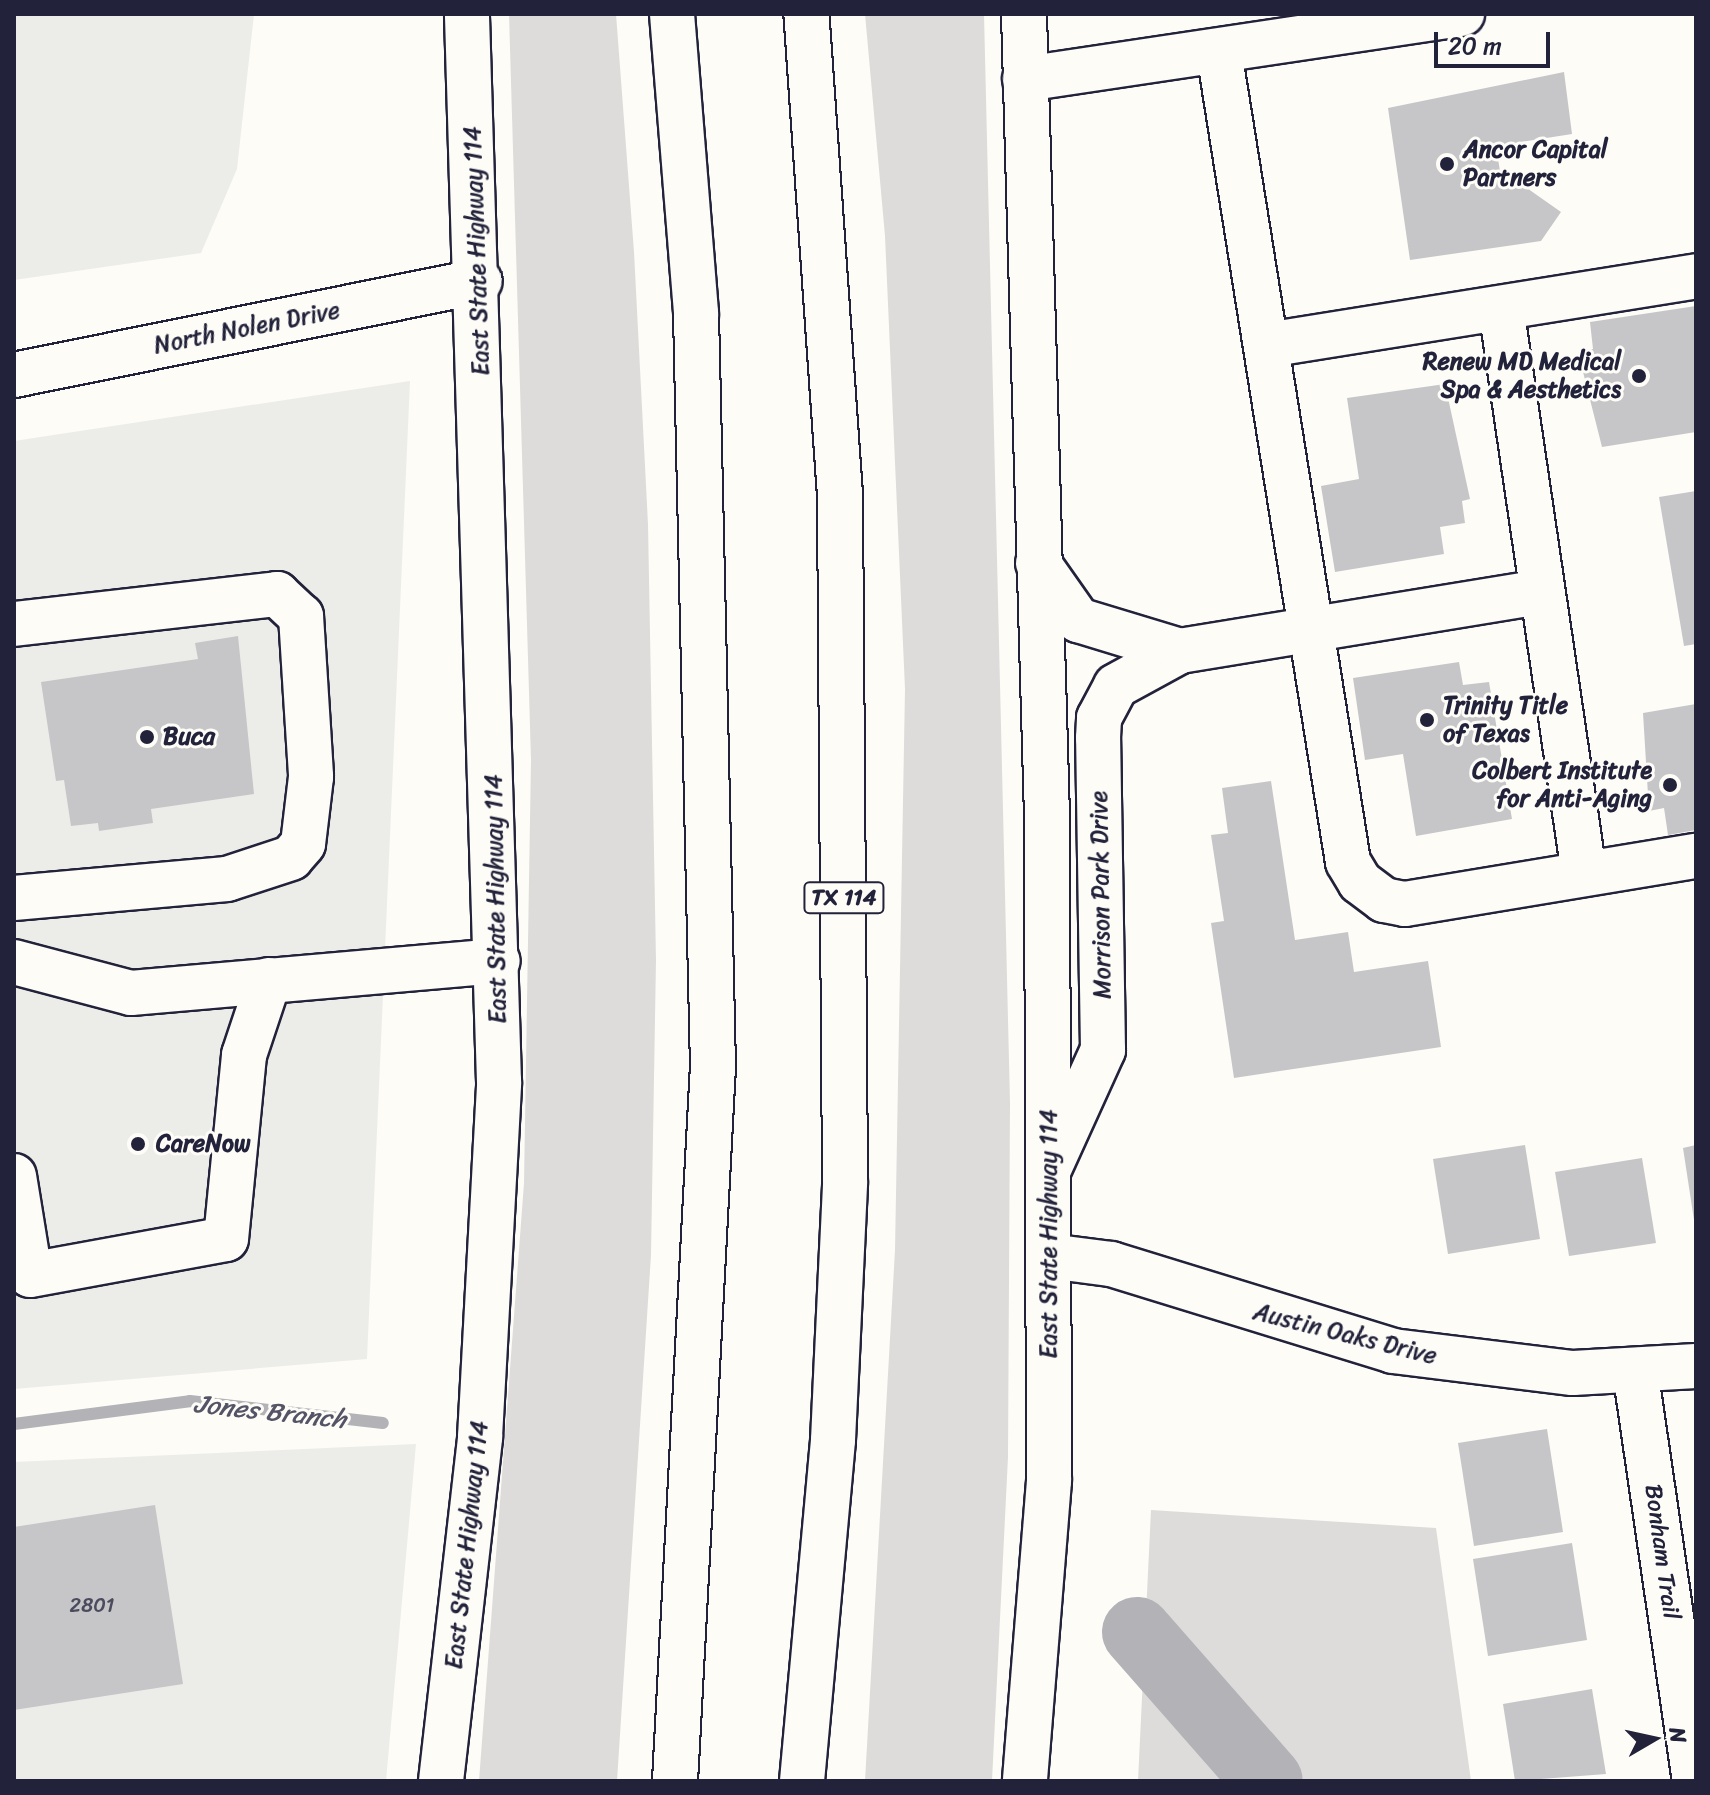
<!DOCTYPE html>
<html>
<head>
<meta charset="utf-8">
<style>
  body { margin:0 }
  #map { position:relative; width:1710px; height:1795px; overflow:hidden; background:#fdfcf7; font-family:Sriracha,sans-serif }
  div>[style] { position:absolute }
  .built>* { inset:0; background:#ecece9 }
  .green>* { inset:0; background:#dddcdb }
  .stream>* { height:12px; margin:-6px; padding:0 6px; transform-origin:6px; border-radius:6px; background:#b2b2b7 }
  .river>* { height:70px; margin:-35px; padding:0 35px; transform-origin:35px; border-radius:35px; background:#b2b2b7 }
  .building>* { inset:0; background:#c6c6c8 }
  .roads { filter:drop-shadow(2px 0 #22223b) drop-shadow(-2px 0 #22223b) drop-shadow(0 2px #22223b) drop-shadow(0 -2px #22223b) }
  .minor>* { height:44px; margin:-22px; padding:0 22px; transform-origin:22px; border-radius:22px; background:#fdfcf7 }
  .major>* { height:44px; margin:-22px; padding:0 22px; transform-origin:22px; border-radius:22px; background:#fdfcf7 }
  .highway>* { height:44px; margin:-22px; padding:0 22px; transform-origin:22px; border-radius:22px; background:#fdfcf7 }
  .dots>* { width:22px; height:22px; translate:-50% -50%; box-sizing:border-box; border:4px solid #fdfcf7; border-radius:50% }
  span { translate:-50% -50%; white-space:nowrap; text-align:center; line-height:1.15; -webkit-text-stroke:6px #fdfcf7; paint-order:stroke }
  .number-label { font-size:20px; color:#4b4b5e }
  .number-label span { -webkit-text-stroke-width:0 }
  .shield-label span { padding:2px 6px; background:#fdfcf7; border:2px solid; border-radius:6px; -webkit-text-stroke-width:0 }
  .shield-label { font-size:22px; color:#22223b; font-weight:700 }
  .poi-label { font-size:24px; color:#22223b; font-weight:700 }
  .left { translate:0 -50%; text-align:left }
  .right { translate:-100% -50%; text-align:right }
  .street-label { font-size:24px; color:#22223b }
  .water-label { font-size:26px; color:#545466; font-style:italic }
  .frame { position:absolute; inset:0; border:16px solid #22223b; pointer-events:none }
  .north { position:absolute; left:1614px; top:1699px; width:80px; height:80px; -webkit-text-stroke:6px #fdfcf7; paint-order:stroke; rotate:81deg; font-size:22px; font-weight:700; line-height:32px; text-align:center; color:#22223b }
  .north::after { content:''; display:block; margin:auto; width:28px; height:36px; background:#22223b; clip-path:polygon(50% 0,100% 100%,50% 72%,0 100%) }
  .scale { position:absolute; left:1434px; top:32px; width:116px; height:36px; box-sizing:border-box; border:4px solid #22223b; border-top:0; padding-left:10px; font-size:24px; line-height:28px; white-space:nowrap; color:#22223b; -webkit-text-stroke:6px #fdfcf7; paint-order:stroke }
</style>
</head>
<body>
<div id="map">
  <div class="built">
    <i style="clip-path:polygon(14px 14px,254px 14px,237px 169px,201px 253px,14px 280px)"></i>
    <i style="clip-path:polygon(410px 381px,367px 1359px,14px 1389px,14px 441px)"></i>
    <i style="clip-path:polygon(416px 1444px,386px 1781px,14px 1781px,14px 1462px)"></i>
  </div>
  <div class="green">
    <i style="clip-path:polygon(509px 14px,616px 14px,634px 252px,648px 524px,656px 960px,651px 1255px,617px 1781px,479px 1781px,524px 1183px,531px 760px)"></i>
    <i style="clip-path:polygon(865px 14px,984px 14px,1010px 1103px,1008px 1457px,992px 1781px,865px 1781px,895px 1250px,905px 689px,885px 236px)"></i>
    <i style="clip-path:polygon(1151px 1510px,1436px 1528px,1471px 1781px,1138px 1781px)"></i>
  </div>
  <div class="stream">
    <i style="left:14px;top:1424px;width:177px;rotate:-7.4deg"></i>
    <i style="left:190px;top:1401px;width:194px;rotate:6.5deg"></i>
  </div>
  <div class="river">
    <i style="left:1137px;top:1632px;width:198px;rotate:48.7deg"></i>
  </div>
  <div class="building">
    <i style="clip-path:polygon(1564px 72px,1572px 134px,1496px 146px,1502px 184px,1517px 181px,1561px 212px,1541px 241px,1410px 260px,1388px 108px)"></i>
    <i style="clip-path:polygon(1696px 306px,1696px 432px,1602px 447px,1578px 352px,1593px 349px,1590px 322px)"></i>
    <i style="clip-path:polygon(1445px 384px,1470px 499px,1462px 501px,1465px 523px,1440px 527px,1444px 554px,1335px 572px,1321px 486px,1359px 479px,1347px 398px)"></i>
    <i style="clip-path:polygon(1696px 491px,1696px 644px,1684px 646px,1659px 497px)"></i>
    <i style="clip-path:polygon(238px 636px,254px 794px,151px 809px,153px 823px,99px 831px,98px 823px,71px 826px,64px 780px,56px 781px,41px 682px,198px 659px,195px 643px)"></i>
    <i style="clip-path:polygon(1459px 662px,1463px 685px,1489px 682px,1512px 819px,1416px 836px,1403px 754px,1365px 760px,1353px 678px)"></i>
    <i style="clip-path:polygon(1696px 704px,1696px 830px,1668px 835px,1664px 808px,1649px 811px,1643px 713px)"></i>
    <i style="clip-path:polygon(1271px 781px,1295px 940px,1348px 932px,1354px 972px,1428px 961px,1441px 1047px,1234px 1078px,1211px 923px,1224px 921px,1211px 835px,1228px 833px,1222px 788px)"></i>
    <i style="clip-path:polygon(1525px 1145px,1540px 1239px,1448px 1254px,1433px 1159px)"></i>
    <i style="clip-path:polygon(1696px 1145px,1696px 1220px,1694px 1220px,1683px 1148px)"></i>
    <i style="clip-path:polygon(1642px 1158px,1656px 1243px,1569px 1256px,1555px 1172px)"></i>
    <i style="clip-path:polygon(1547px 1429px,1563px 1532px,1474px 1546px,1458px 1443px)"></i>
    <i style="clip-path:polygon(155px 1505px,183px 1684px,14px 1710px,14px 1527px)"></i>
    <i style="clip-path:polygon(1572px 1543px,1587px 1640px,1488px 1656px,1473px 1559px)"></i>
    <i style="clip-path:polygon(1592px 1689px,1606px 1774px,1515px 1781px,1503px 1704px)"></i>
  </div>
  <div class="roads">
    <div class="minor">
      <i style="left:1219px;top:52px;width:820px;rotate:80.95deg"></i>
      <i style="left:1348px;top:862px;width:23px;rotate:59deg"></i>
      <i style="left:1360px;top:882px;width:30px;rotate:37deg"></i>
      <i style="left:1384px;top:900px;width:21px;rotate:11deg"></i>
      <i style="left:1405px;top:904px;width:295px;rotate:-9.4deg"></i>
      <i style="left:1025px;top:79px;width:442px;rotate:-8.5deg"></i>
      <i style="left:1501px;top:308px;width:571px;rotate:81.64deg"></i>
      <i style="left:1267px;top:345px;width:435px;rotate:-9.1deg"></i>
      <i style="left:14px;top:375px;width:475px;rotate:-11.4deg"></i>
      <i style="left:1038px;top:563px;width:70px;rotate:54.9deg"></i>
      <i style="left:1078px;top:620px;width:107px;rotate:16.9deg"></i>
      <i style="left:14px;top:624px;width:265px;rotate:-6.5deg"></i>
      <i style="left:277px;top:594px;width:33px;rotate:43deg"></i>
      <i style="left:301px;top:616px;width:161px;rotate:86.4deg"></i>
      <i style="left:311px;top:777px;width:67px;rotate:96.8deg"></i>
      <i style="left:303px;top:844px;width:18px;rotate:131deg"></i>
      <i style="left:291px;top:858px;width:67px;rotate:161.8deg"></i>
      <i style="left:227px;top:879px;width:214px;rotate:174.9deg"></i>
      <i style="left:14px;top:962px;width:121px;rotate:14.8deg"></i>
      <i style="left:131px;top:993px;width:368px;rotate:-5deg"></i>
      <i style="left:1049px;top:1169px;width:131px;rotate:-65.6deg"></i>
      <i style="left:1103px;top:1050px;width:312px;rotate:-90.9deg"></i>
      <i style="left:1098px;top:738px;width:20px;rotate:-87deg"></i>
      <i style="left:1099px;top:718px;width:36px;rotate:-62deg"></i>
      <i style="left:1116px;top:686px;width:73px;rotate:-28.7deg"></i>
      <i style="left:1180px;top:651px;width:367px;rotate:-9.3deg"></i>
      <i style="left:14px;top:1176px;width:100px;rotate:80.8deg"></i>
      <i style="left:30px;top:1275px;width:199px;rotate:-10.4deg"></i>
      <i style="left:226px;top:1239px;width:185px;rotate:-84.4deg"></i>
      <i style="left:244px;top:1055px;width:79px;rotate:-71.6deg"></i>
      <i style="left:1049px;top:1256px;width:63px;rotate:7.4deg"></i>
      <i style="left:1111px;top:1264px;width:295px;rotate:17.1deg"></i>
      <i style="left:1393px;top:1351px;width:181px;rotate:7deg"></i>
      <i style="left:1573px;top:1373px;width:123px;rotate:-3.3deg"></i>
      <i style="left:1635px;top:1370px;width:415px;rotate:81.7deg"></i>
    </div>
    <div class="major">
      <i style="left:1024px;top:14px;width:801px;rotate:88.36deg"></i>
      <i style="left:1047px;top:815px;width:666px;rotate:89.83deg"></i>
      <i style="left:1049px;top:1481px;width:301px;rotate:94.6deg"></i>
      <i style="left:441px;top:1781px;width:346px;rotate:-83.5deg"></i>
      <i style="left:480px;top:1437px;width:356px;rotate:-86.9deg"></i>
      <i style="left:499px;top:1082px;width:1068px;rotate:-91.72deg"></i>
    </div>
    <div class="highway">
      <i style="left:672px;top:14px;width:300px;rotate:85.4deg"></i>
      <i style="left:696px;top:313px;width:753px;rotate:88.71deg"></i>
      <i style="left:713px;top:1066px;width:716px;rotate:93.04deg"></i>
      <i style="left:802px;top:1781px;width:342px;rotate:-84.8deg"></i>
      <i style="left:833px;top:1440px;width:259px;rotate:-87.3deg"></i>
      <i style="left:845px;top:1181px;width:686px;rotate:-90.42deg"></i>
      <i style="left:840px;top:495px;width:482px;rotate:-94deg"></i>
    </div>
  </div>
  <div class="dots">
    <i style="left:1447px;top:164px;background:#22223b"></i>
    <i style="left:1639px;top:376px;background:#22223b"></i>
    <i style="left:1427px;top:720px;background:#22223b"></i>
    <i style="left:147px;top:737px;background:#22223b"></i>
    <i style="left:1670px;top:785px;background:#22223b"></i>
    <i style="left:138px;top:1144px;background:#22223b"></i>
  </div>
  <div class="number-label">
    <span style="left:92px;top:1605px">2801</span>
  </div>
  <div class="shield-label">
    <span style="left:844px;top:898px">TX 114</span>
  </div>
  <div class="poi-label">
    <span class="left" style="left:1463px;top:164px">Ancor Capital<br>Partners</span>
    <span class="right" style="left:1621px;top:376px">Renew MD Medical<br>Spa &amp; Aesthetics</span>
    <span class="left" style="left:1443px;top:720px">Trinity Title<br>of Texas</span>
    <span class="left" style="left:163px;top:737px">Buca</span>
    <span class="right" style="left:1652px;top:785px">Colbert Institute<br>for Anti-Aging</span>
    <span class="left" style="left:156px;top:1144px">CareNow</span>
  </div>
  <div class="street-label">
    <span style="left:477px;top:251px;rotate:-92deg">East State Highway 114</span>
    <span style="left:247px;top:328px;rotate:-11deg">North Nolen Drive</span>
    <span style="left:1101px;top:895px;rotate:-91deg">Morrison Park Drive</span>
    <span style="left:496px;top:899px;rotate:-91deg">East State Highway 114</span>
    <span style="left:1049px;top:1234px;rotate:-90deg">East State Highway 114</span>
    <span style="left:1345px;top:1334px;rotate:14deg">Austin Oaks Drive</span>
    <span style="left:467px;top:1545px;rotate:-84deg">East State Highway 114</span>
    <span style="left:1662px;top:1552px;rotate:82deg">Bonham Trail</span>
  </div>
  <div class="water-label">
    <span style="left:270px;top:1412px;rotate:6deg">Jones Branch</span>
  </div>
  <div class="frame"></div>
  <div class="north">N</div>
  <div class="scale">20 m</div>
</div>
</body>
</html>
